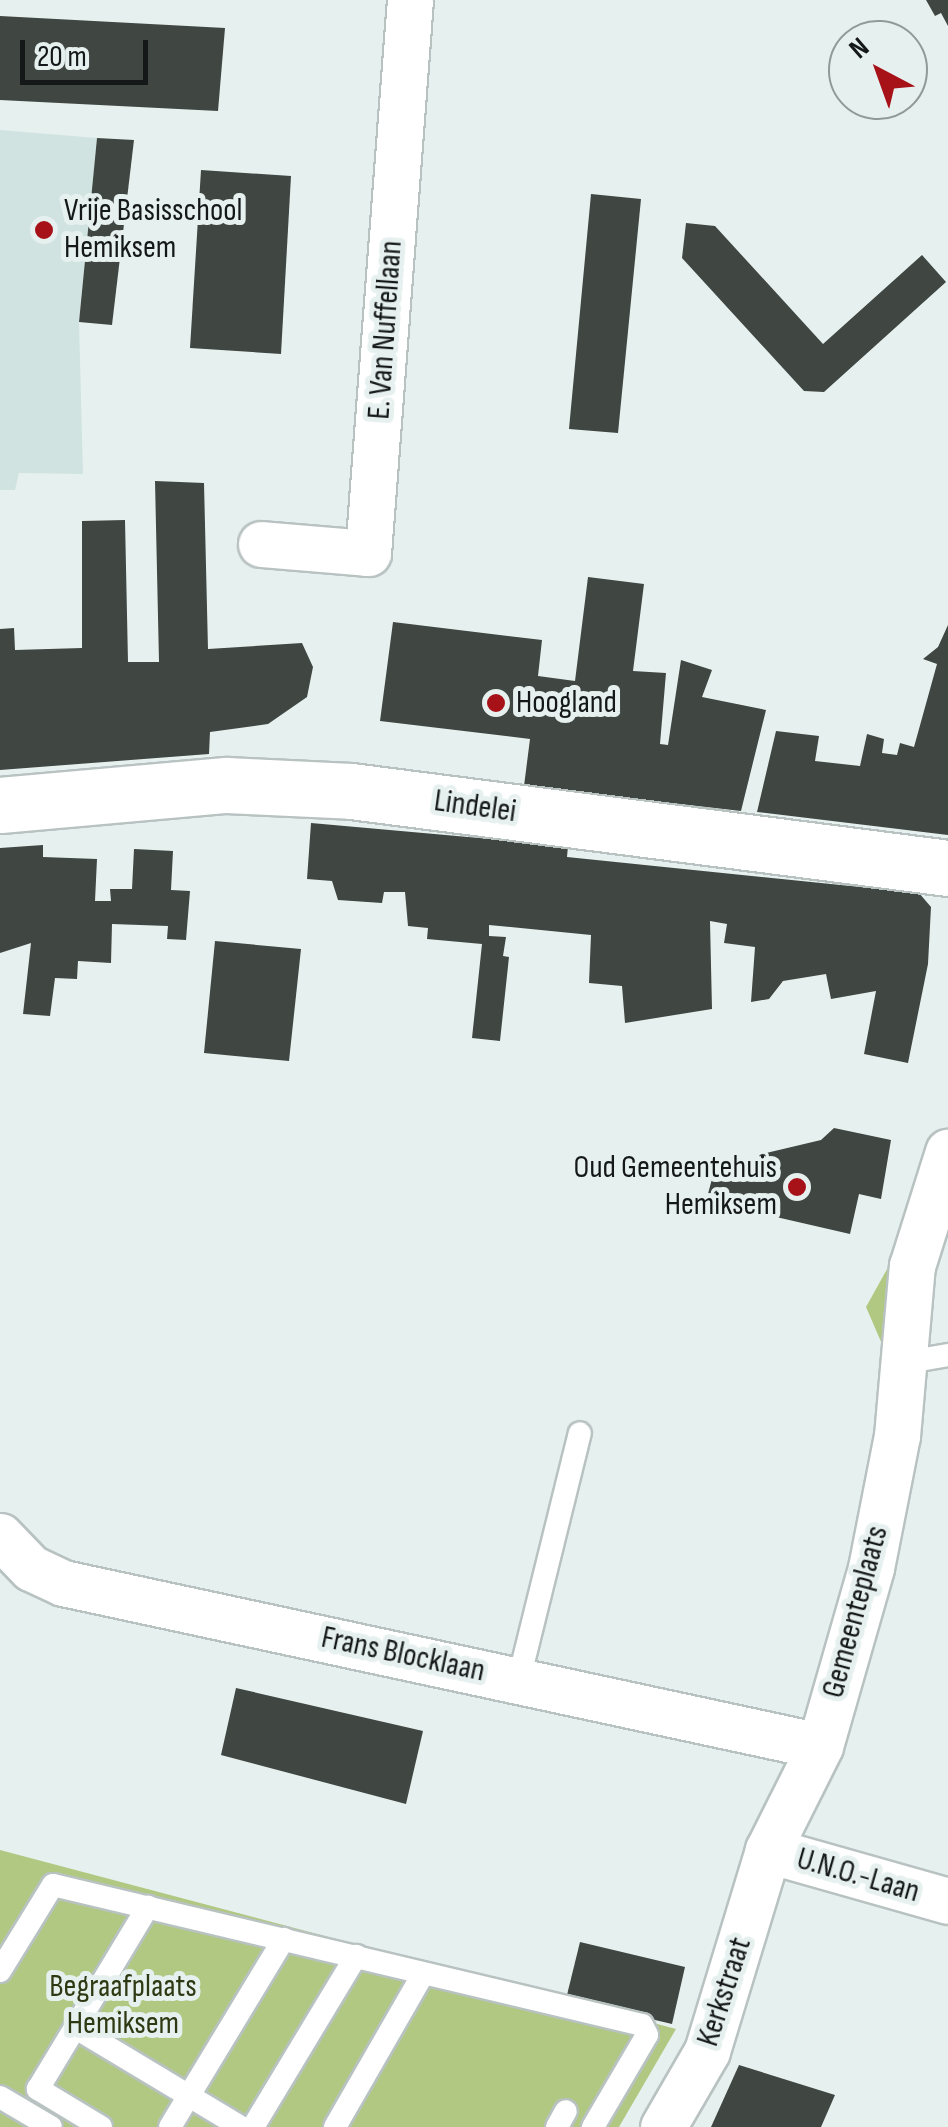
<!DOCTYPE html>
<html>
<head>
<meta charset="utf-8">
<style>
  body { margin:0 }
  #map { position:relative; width:948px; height:2127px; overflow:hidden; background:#e6f1ef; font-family:"Sofia Sans Condensed",sans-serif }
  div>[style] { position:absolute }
  .built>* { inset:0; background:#d0e3e1 }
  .green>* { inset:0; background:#b1c882 }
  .building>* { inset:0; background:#404642 }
  .roads { filter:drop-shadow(2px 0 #b8c2c1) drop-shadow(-2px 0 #b8c2c1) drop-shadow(0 2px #b8c2c1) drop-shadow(0 -2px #b8c2c1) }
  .service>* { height:22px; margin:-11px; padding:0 11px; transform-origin:11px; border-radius:11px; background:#fff }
  .minor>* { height:45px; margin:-22.5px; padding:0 22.5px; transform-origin:22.5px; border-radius:22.5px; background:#fff }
  .tertiary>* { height:55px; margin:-27.5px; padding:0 27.5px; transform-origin:27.5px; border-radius:27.5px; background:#fff }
  .dots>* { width:28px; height:28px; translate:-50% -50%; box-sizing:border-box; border:5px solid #e6f1ef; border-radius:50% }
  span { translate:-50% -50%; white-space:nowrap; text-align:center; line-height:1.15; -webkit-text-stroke:10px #e6f1ef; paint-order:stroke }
  .poi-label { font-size:32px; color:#151818 }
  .left { translate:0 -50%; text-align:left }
  .right { translate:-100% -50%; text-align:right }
  .street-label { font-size:32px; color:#151818 }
  .park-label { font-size:32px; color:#2e3913 }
  .north { position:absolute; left:828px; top:20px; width:100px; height:100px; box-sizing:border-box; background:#e6f1ef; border:2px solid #929a99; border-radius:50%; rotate:319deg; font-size:28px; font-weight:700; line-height:40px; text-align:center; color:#151818 }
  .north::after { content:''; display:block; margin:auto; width:35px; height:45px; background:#a71118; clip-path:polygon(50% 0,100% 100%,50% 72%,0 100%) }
  .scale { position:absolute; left:20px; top:40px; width:128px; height:45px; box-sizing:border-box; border:5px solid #151818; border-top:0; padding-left:12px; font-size:30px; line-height:35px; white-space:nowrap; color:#151818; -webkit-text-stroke:8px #e6f1ef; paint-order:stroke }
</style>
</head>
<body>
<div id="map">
  <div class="built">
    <i style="clip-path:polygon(0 130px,97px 138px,79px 321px,83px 474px,19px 473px,15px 490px,0 490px)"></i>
  </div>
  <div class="green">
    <i style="clip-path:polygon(896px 1253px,886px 1307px,882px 1344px,866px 1307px)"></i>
    <i style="clip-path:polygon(0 1850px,676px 2029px,619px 2127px,0 2127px)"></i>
  </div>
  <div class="building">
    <i style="clip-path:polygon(926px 0,948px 0,948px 26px,941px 13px,935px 16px)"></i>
    <i style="clip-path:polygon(0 16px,225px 28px,218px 111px,0 100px)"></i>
    <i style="clip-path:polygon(97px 138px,134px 140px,112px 325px,79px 322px)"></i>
    <i style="clip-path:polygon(201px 170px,291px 176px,281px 354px,190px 348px)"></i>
    <i style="clip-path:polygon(591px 194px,641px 199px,618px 433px,569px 429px)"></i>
    <i style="clip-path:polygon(686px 223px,715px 226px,823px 344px,922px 255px,946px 282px,824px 392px,804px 391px,682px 258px)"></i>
    <i style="clip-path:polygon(155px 481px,204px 483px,208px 649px,302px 643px,313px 667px,307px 697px,268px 724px,210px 732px,209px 754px,0 770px,0 629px,14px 628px,15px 650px,82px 648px,82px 521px,125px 520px,128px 662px,159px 662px)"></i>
    <i style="clip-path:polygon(588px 577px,644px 584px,633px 671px,666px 673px,660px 744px,668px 745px,681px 660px,712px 670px,702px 697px,766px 710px,741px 811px,524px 786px,530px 739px,380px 721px,393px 622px,542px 640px,538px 676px,575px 681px)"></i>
    <i style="clip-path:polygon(948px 625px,948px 835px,757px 812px,776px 731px,819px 736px,815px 761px,860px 766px,867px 734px,884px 739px,882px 753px,897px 755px,900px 743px,914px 747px,937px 664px,923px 659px,938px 647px)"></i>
    <i style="clip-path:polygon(311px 823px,568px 846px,567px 857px,919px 893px,931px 907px,928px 964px,908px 1063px,864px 1054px,876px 991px,831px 999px,826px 974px,783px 981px,769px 999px,751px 1002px,755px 947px,724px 943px,727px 924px,710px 921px,712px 1009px,625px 1023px,622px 986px,589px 983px,591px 935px,489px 925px,489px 936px,506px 937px,503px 956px,509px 957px,500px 1041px,472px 1038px,482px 944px,427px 939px,428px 928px,408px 926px,405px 892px,384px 892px,382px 903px,338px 900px,332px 881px,307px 879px)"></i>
    <i style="clip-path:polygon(43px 845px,43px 857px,97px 859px,95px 901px,111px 901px,110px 889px,132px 889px,134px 849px,173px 851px,171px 890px,190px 891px,186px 940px,167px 939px,168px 926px,112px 924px,111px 963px,78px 961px,77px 979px,55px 978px,50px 1016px,23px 1014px,31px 943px,0 953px,0 848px)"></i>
    <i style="clip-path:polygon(215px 941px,301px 949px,289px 1061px,204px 1053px)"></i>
    <i style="clip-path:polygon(834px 1128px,891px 1140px,881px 1199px,859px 1194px,850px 1234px,706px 1201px,712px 1179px,742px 1165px,755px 1168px,758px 1155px,821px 1140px)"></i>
    <i style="clip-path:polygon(236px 1688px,423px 1731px,406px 1804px,221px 1755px)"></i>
    <i style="clip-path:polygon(580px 1942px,685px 1967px,672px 2024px,566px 1999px)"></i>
    <i style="clip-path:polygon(739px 2065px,835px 2095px,821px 2127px,711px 2127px)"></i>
  </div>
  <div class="roads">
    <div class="service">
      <i style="left:902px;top:1363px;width:47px;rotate:-9.9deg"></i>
      <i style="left:519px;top:1679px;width:253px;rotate:-76.1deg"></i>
      <i style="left:0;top:1971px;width:101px;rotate:-58.4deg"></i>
      <i style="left:53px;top:1885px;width:605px;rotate:13.37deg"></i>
      <i style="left:642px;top:2025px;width:11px;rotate:63deg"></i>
      <i style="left:647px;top:2035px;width:107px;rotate:120.4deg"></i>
      <i style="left:76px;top:2028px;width:192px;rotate:31deg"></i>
      <i style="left:0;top:2097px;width:59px;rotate:30.5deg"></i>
      <i style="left:101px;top:2127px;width:74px;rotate:-148.9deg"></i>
      <i style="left:38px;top:2089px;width:213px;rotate:-58.9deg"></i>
      <i style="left:170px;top:2127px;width:220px;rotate:-58.8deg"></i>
      <i style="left:253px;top:2127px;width:200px;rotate:-58.9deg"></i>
      <i style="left:335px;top:2127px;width:174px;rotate:-60.1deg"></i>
      <i style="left:557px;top:2127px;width:18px;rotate:-61deg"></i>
    </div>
    <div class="minor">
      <i style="left:261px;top:544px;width:107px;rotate:4.8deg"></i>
      <i style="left:368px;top:553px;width:555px;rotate:-85.66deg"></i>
      <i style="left:0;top:1536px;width:45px;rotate:45.9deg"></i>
      <i style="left:31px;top:1568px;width:35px;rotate:25deg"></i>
      <i style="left:63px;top:1583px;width:774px;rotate:12.15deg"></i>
      <i style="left:768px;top:1850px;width:187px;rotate:15.8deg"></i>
      <i style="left:663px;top:2127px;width:88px;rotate:-59.9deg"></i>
      <i style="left:707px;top:2051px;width:210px;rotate:-73.1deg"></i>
      <i style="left:768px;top:1850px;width:116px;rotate:-63.4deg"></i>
      <i style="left:820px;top:1746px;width:185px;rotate:-74deg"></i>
      <i style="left:871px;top:1568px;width:135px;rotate:-78.9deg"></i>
      <i style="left:897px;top:1436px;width:171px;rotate:-85deg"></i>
      <i style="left:912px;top:1266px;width:120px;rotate:-72.5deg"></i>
    </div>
    <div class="tertiary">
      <i style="left:0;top:805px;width:227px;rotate:-5.1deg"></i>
      <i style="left:226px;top:785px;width:125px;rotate:2.7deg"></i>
      <i style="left:351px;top:791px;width:602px;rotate:7.35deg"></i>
    </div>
  </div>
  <div class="dots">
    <i style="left:44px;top:230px;background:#a71118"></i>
    <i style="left:496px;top:703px;background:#a71118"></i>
    <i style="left:797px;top:1187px;background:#a71118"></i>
  </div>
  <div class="poi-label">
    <span class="left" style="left:64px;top:230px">Vrije Basisschool<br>Hemiksem</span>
    <span class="left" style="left:516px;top:703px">Hoogland</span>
    <span class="right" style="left:777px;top:1187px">Oud Gemeentehuis<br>Hemiksem</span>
  </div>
  <div class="street-label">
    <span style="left:386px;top:330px;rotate:-86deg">E. Van Nuffellaan</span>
    <span style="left:475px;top:807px;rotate:8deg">Lindelei</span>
    <span style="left:856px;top:1612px;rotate:-75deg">Gemeenteplaats</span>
    <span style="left:403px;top:1655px;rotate:12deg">Frans Blocklaan</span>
    <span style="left:858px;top:1876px;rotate:16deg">U.N.O.-Laan</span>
    <span style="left:725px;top:1992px;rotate:-72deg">Kerkstraat</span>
  </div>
  <div class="park-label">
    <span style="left:123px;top:2006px">Begraafplaats<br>Hemiksem</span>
  </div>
  <div class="north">N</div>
  <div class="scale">20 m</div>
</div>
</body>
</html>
